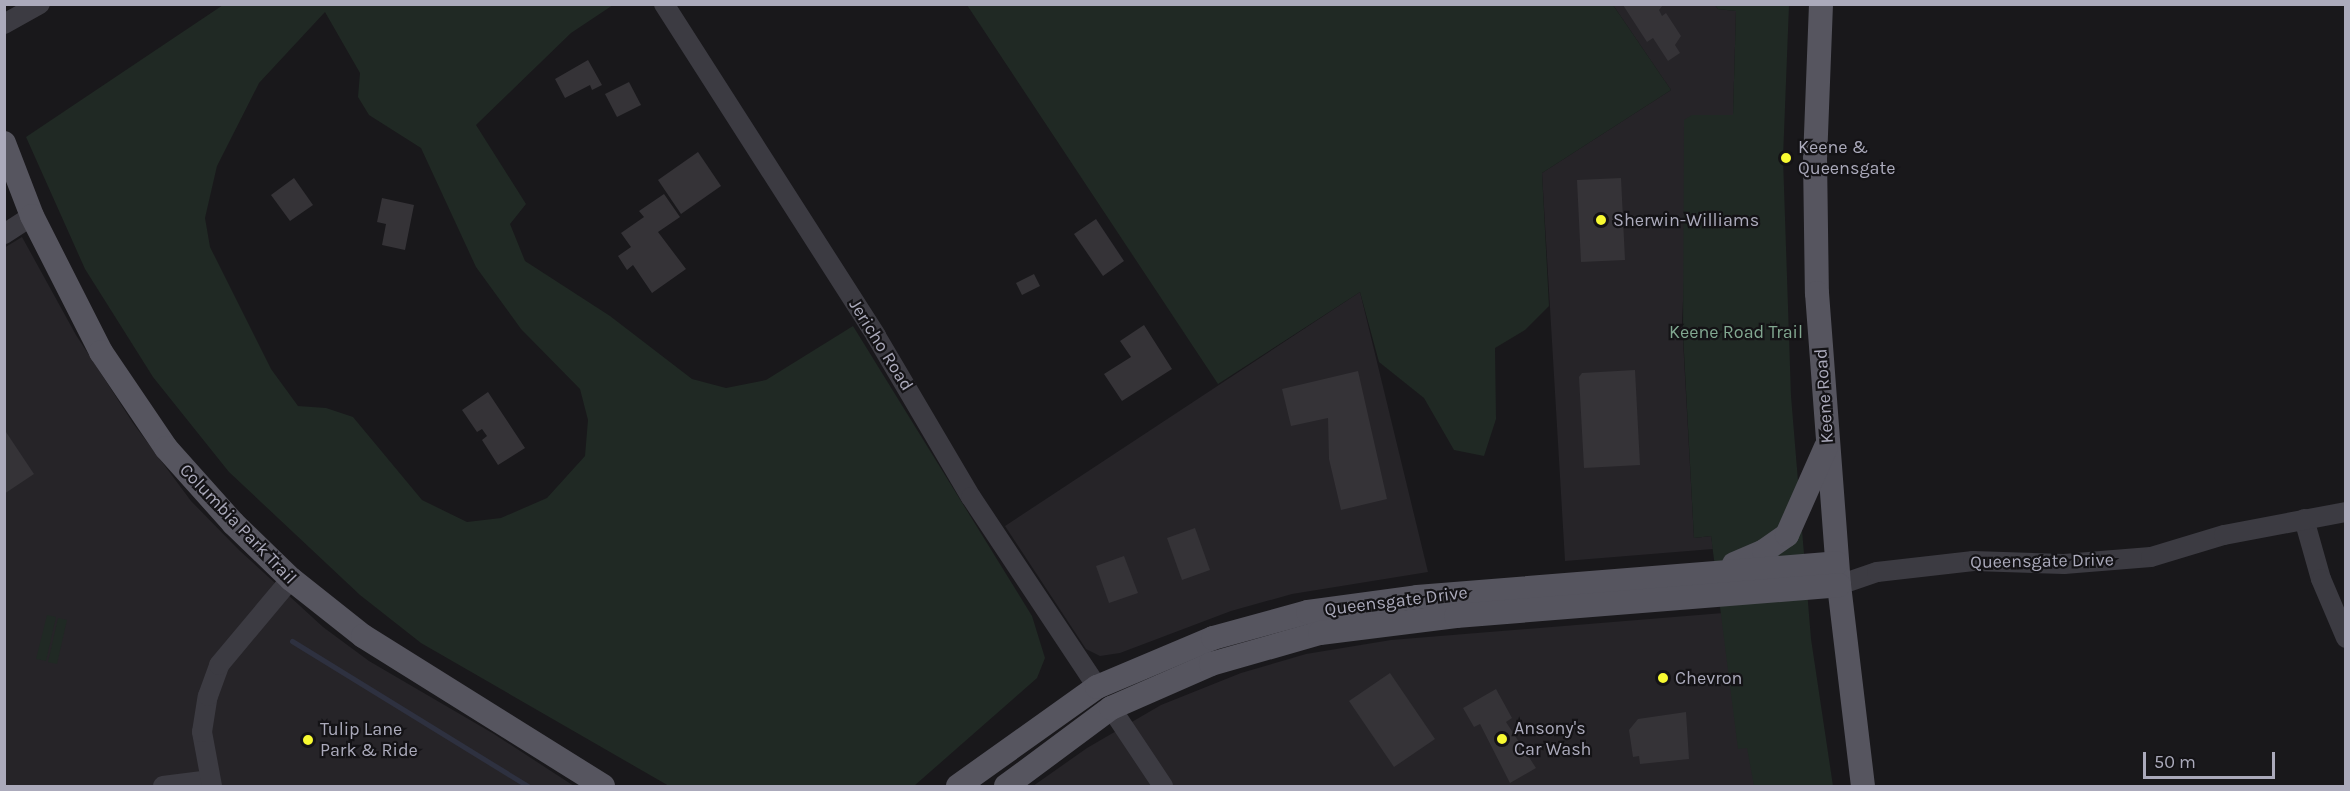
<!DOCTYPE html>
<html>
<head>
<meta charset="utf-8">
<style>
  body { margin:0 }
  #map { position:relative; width:2350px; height:791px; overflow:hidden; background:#19181b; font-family:Karla,sans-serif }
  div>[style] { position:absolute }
  .built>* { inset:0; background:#262428 }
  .green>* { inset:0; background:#202924 }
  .stream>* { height:5px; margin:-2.5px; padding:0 2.5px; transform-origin:2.5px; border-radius:2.5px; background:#2e3140 }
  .building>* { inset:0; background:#353337 }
  .minor>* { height:20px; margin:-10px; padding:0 10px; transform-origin:10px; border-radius:10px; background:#3c3b42 }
  .major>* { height:24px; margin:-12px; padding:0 12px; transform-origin:12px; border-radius:12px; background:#56555f }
  .dots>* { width:16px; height:16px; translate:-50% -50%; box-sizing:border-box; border:3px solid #141316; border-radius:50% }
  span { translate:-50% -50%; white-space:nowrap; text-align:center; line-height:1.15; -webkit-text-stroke:4.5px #141316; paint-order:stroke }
  .poi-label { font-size:18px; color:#abaabb }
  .left { translate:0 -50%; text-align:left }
  .park-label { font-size:18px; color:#81a790 }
  .street-label { font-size:18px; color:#abaabb }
  .frame { position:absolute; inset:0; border:6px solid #abaabb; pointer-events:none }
  .scale { position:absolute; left:2143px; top:752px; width:132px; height:27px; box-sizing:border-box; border:3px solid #abaabb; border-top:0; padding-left:8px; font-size:18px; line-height:21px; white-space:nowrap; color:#abaabb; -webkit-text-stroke:4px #141316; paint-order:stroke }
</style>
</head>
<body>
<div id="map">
  <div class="built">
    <i style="clip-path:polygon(1613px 5px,1715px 5px,1718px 9px,1736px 11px,1733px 115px,1692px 115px,1682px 322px,1694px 538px,1711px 536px,1713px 549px,1565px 561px,1542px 173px,1671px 90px)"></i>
    <i style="clip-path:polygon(22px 237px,76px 335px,133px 423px,191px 501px,239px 550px,323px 627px,369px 661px,494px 734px,574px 786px,5px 786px,4px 248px)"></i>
    <i style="clip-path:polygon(1360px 292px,1428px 572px,1292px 594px,1231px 611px,1120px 653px,1100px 656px,1086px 649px,1005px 526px)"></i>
    <i style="clip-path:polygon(1772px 609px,1795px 786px,1033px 786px,1087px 748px,1161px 705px,1241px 673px,1306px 654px,1391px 640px)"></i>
  </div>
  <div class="green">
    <i style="clip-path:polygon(evenodd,223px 5px,613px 5px,571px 33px,476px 125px,526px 204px,510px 224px,525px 261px,610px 316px,692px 379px,726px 388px,766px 380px,853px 326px,1032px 616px,1045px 658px,1037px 678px,914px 786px,669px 786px,421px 643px,360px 595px,229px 472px,153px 377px,85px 269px,26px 137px,223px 5px,325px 12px,360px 73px,358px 97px,369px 115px,421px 148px,476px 267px,521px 329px,580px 389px,588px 420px,585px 456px,547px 498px,501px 518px,467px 522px,422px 500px,353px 417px,326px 408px,298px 406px,271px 369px,210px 247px,205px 218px,217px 166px,259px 83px,325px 12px)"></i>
    <i style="clip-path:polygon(967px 5px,1613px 5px,1671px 90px,1542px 173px,1549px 306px,1525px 330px,1495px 348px,1496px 419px,1484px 456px,1454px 450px,1424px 398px,1379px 362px,1360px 292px,1218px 384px)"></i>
    <i style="clip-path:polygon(1715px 5px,1789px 5px,1783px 158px,1791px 396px,1811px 639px,1833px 786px,1754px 786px,1747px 748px,1738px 749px,1711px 536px,1694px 538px,1683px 334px,1684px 120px,1692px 115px,1733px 115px,1736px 11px,1718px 9px)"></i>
    <i style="clip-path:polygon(47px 615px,56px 617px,46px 661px,36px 659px)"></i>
    <i style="clip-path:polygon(58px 618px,67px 620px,57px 664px,48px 662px)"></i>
  </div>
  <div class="stream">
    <i style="left:292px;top:641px;width:277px;rotate:31.6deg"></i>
  </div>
  <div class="building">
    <i style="clip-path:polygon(1623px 5px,1663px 5px,1659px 10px,1662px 16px,1666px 13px,1681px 36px,1675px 45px,1680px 53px,1668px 61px,1653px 38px,1647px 42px)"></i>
    <i style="clip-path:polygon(588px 60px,602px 85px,592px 90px,590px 85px,565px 98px,555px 79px)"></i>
    <i style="clip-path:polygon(629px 82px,641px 105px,617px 117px,605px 94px)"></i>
    <i style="clip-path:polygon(698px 152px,721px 186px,681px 214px,658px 180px)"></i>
    <i style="clip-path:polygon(294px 178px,313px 205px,290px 221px,271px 195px)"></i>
    <i style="clip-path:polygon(1621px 178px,1625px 260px,1581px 262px,1577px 180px)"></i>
    <i style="clip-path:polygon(664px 194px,680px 217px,658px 232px,686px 269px,652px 293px,633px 265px,627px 270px,618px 256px,631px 247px,621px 233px,644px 217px,639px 211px)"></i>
    <i style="clip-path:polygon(382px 198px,414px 205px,405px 250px,382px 245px,386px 224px,377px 222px)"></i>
    <i style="clip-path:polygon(1096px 219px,1124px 261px,1103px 276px,1074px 234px)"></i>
    <i style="clip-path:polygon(1034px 274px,1040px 286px,1022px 295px,1016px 283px)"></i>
    <i style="clip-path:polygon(1144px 325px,1172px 369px,1122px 401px,1104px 374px,1131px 357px,1120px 341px)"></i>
    <i style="clip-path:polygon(1635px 370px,1640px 465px,1584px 468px,1579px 377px,1582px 373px)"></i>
    <i style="clip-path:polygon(1358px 371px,1387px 499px,1341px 510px,1329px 459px,1328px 418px,1291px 426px,1282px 389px)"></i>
    <i style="clip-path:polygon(488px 392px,525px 448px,498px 465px,482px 440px,487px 436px,482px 429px,477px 432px,462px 410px)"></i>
    <i style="clip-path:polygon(4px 429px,34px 474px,4px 494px)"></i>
    <i style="clip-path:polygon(1195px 528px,1210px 570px,1182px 580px,1167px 538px)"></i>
    <i style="clip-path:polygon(1124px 556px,1138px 593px,1109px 603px,1096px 566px)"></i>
    <i style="clip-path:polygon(1390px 673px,1435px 739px,1394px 767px,1349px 701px)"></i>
    <i style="clip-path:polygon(1496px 689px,1512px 718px,1506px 722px,1536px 768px,1510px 783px,1480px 724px,1474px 727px,1463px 708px)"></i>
    <i style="clip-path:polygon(1686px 712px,1689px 759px,1640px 764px,1639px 756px,1633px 757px,1629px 730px,1638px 719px)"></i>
  </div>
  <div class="minor">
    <i style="left:664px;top:4px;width:394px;rotate:57.4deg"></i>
    <i style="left:876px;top:336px;width:187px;rotate:59.5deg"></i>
    <i style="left:971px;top:497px;width:228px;rotate:56.4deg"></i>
    <i style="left:4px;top:24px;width:41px;rotate:-29.1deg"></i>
    <i style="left:4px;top:234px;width:33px;rotate:-33deg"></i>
    <i style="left:2304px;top:519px;width:62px;rotate:74.2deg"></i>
    <i style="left:2321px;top:579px;width:64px;rotate:67deg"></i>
    <i style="left:1839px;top:585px;width:40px;rotate:-18.9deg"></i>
    <i style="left:1877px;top:572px;width:97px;rotate:-6.5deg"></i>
    <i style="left:1973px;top:561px;width:91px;rotate:1.9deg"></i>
    <i style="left:2064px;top:564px;width:87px;rotate:-4.6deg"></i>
    <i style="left:2151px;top:557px;width:76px;rotate:-16.8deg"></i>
    <i style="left:2224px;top:535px;width:124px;rotate:-10.7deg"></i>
    <i style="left:1111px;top:708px;width:94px;rotate:56.3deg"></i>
    <i style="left:163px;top:786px;width:46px;rotate:-7.4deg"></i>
    <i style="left:212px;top:786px;width:55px;rotate:-100.5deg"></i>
    <i style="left:202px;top:732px;width:36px;rotate:-81deg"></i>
    <i style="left:208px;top:696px;width:33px;rotate:-70deg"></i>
    <i style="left:219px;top:665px;width:112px;rotate:-50.1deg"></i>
  </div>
  <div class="major">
    <i style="left:1821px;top:4px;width:153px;rotate:92.2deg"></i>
    <i style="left:1815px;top:157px;width:136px;rotate:89.2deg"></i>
    <i style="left:1817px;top:293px;width:293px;rotate:85.7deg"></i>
    <i style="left:1839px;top:585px;width:202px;rotate:83.2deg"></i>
    <i style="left:4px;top:143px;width:78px;rotate:69deg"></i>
    <i style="left:32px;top:216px;width:153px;rotate:63.1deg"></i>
    <i style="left:101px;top:352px;width:116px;rotate:55.9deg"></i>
    <i style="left:166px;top:448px;width:101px;rotate:48.2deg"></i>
    <i style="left:233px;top:523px;width:81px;rotate:44deg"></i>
    <i style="left:291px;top:579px;width:92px;rotate:38.4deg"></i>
    <i style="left:363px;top:636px;width:283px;rotate:32deg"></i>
    <i style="left:1734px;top:564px;width:33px;rotate:-23deg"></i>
    <i style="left:1764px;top:551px;width:28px;rotate:-35deg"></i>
    <i style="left:1787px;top:535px;width:96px;rotate:-66.1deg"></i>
    <i style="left:958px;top:786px;width:171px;rotate:-35.5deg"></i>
    <i style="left:1097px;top:687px;width:126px;rotate:-22.9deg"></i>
    <i style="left:1213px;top:638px;width:98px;rotate:-15.3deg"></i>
    <i style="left:1308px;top:612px;width:110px;rotate:-7.8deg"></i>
    <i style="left:1417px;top:597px;width:421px;rotate:-4.6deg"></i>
    <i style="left:1006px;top:786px;width:131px;rotate:-36.6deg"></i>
    <i style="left:1111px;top:708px;width:109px;rotate:-23.7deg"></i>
    <i style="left:1211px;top:664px;width:113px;rotate:-15.9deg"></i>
    <i style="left:1320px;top:633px;width:137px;rotate:-7.1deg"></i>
    <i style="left:1456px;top:616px;width:384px;rotate:-4.6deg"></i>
  </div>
  <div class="dots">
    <i style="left:1786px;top:158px;background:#f8fa31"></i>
    <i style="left:1601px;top:220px;background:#f8fa31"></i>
    <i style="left:1663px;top:678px;background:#f8fa31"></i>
    <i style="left:1502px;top:739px;background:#f8fa31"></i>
    <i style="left:308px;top:740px;background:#f8fa31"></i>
  </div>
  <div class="poi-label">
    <span class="left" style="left:1798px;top:158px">Keene &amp;<br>Queensgate</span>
    <span class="left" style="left:1613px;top:220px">Sherwin-Williams</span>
    <span class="left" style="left:1675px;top:678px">Chevron</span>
    <span class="left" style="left:1514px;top:739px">Ansony's<br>Car Wash</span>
    <span class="left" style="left:320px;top:740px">Tulip Lane<br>Park &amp; Ride</span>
  </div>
  <div class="park-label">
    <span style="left:1736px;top:332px">Keene Road Trail</span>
  </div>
  <div class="street-label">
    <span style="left:881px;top:345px;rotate:58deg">Jericho Road</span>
    <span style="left:1824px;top:396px;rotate:-94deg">Keene Road</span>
    <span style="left:238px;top:524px;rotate:46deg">Columbia Park Trail</span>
    <span style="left:2042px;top:561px;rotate:-1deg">Queensgate Drive</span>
    <span style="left:1396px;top:601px;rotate:-7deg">Queensgate Drive</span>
  </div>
  <div class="frame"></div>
  <div class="scale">50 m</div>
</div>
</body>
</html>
